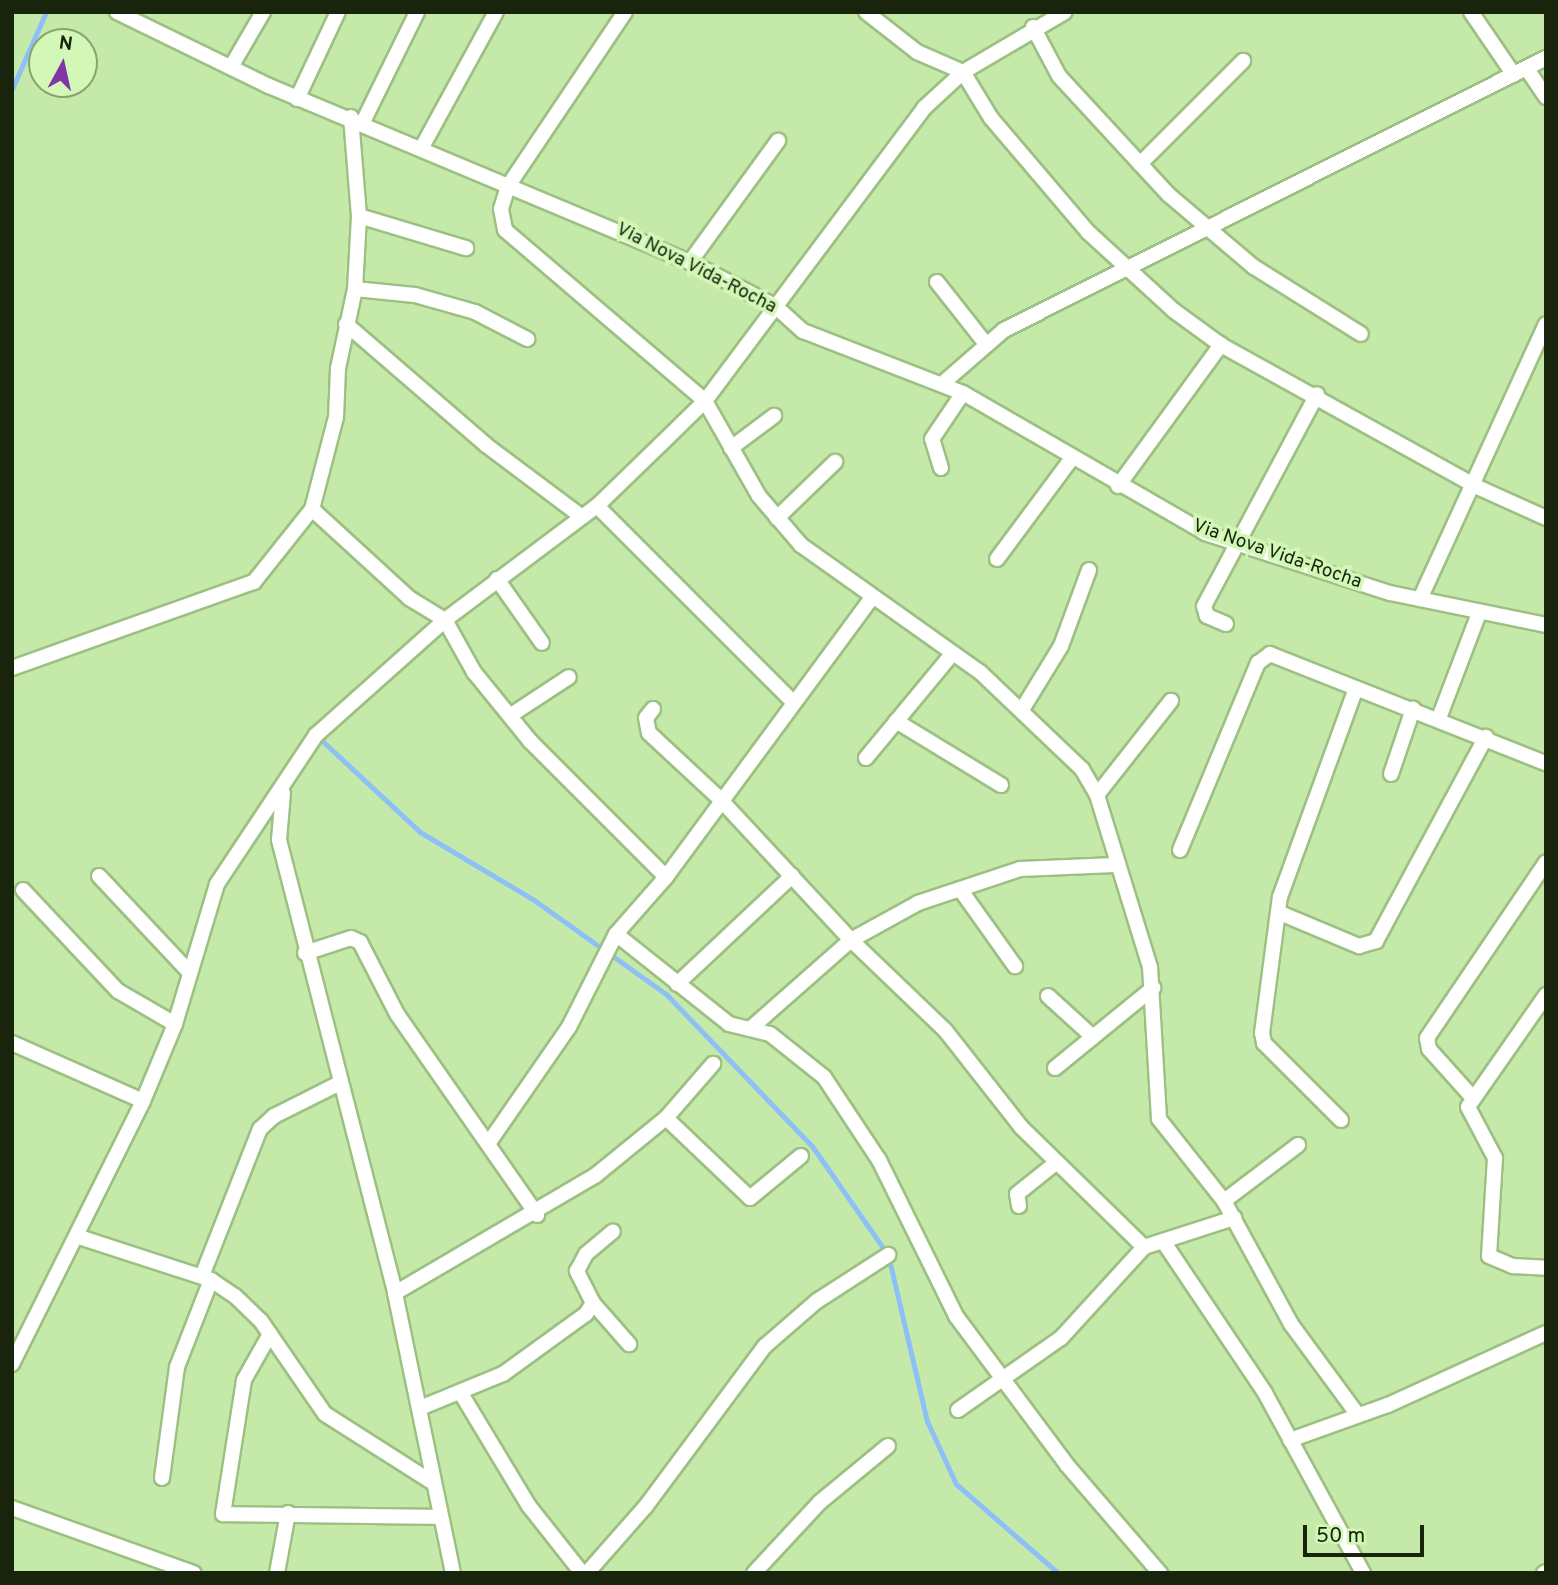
<!DOCTYPE html>
<html>
<head>
<meta charset="utf-8">
<style>
  body { margin:0 }
  #map { position:relative; width:1558px; height:1585px; overflow:hidden; background:#c5e9a9; font-family:Overpass,sans-serif }
  div>[style] { position:absolute }
  .stream>* { height:5px; margin:-2.5px; padding:0 2.5px; transform-origin:2.5px; border-radius:2.5px; background:#8ec0f8 }
  .roads { filter:drop-shadow(2px 0 #9dc082) drop-shadow(-2px 0 #9dc082) drop-shadow(0 2px #9dc082) drop-shadow(0 -2px #9dc082) }
  .street>* { height:14px; margin:-7px; padding:0 7px; transform-origin:7px; border-radius:7px; background:#fff }
  span { translate:-50% -50%; white-space:nowrap; text-align:center; line-height:1.15; -webkit-text-stroke:7px #d2f7b6; paint-order:stroke }
  .street-label { font-size:19px; color:#18250c }
  .frame { position:absolute; inset:0; border:14px solid #18250c; pointer-events:none }
  .north { position:absolute; left:28px; top:28px; width:70px; height:70px; box-sizing:border-box; background:#d2f7b6; border:2px solid #88a372; border-radius:50%; rotate:8deg; font-size:19px; font-weight:700; line-height:28px; text-align:center; color:#18250c }
  .north::after { content:''; display:block; margin:auto; width:24px; height:32px; background:#8035a7; clip-path:polygon(50% 0,100% 100%,50% 72%,0 100%) }
  .scale { position:absolute; left:1303px; top:1525px; width:121px; height:32px; box-sizing:border-box; border:4px solid #18250c; border-top:0; padding-left:9px; font-size:21px; line-height:24px; white-space:nowrap; color:#18250c; -webkit-text-stroke:5px #d2f7b6; paint-order:stroke }
</style>
</head>
<body>
<div id="map">
  <div class="stream">
    <i style="left:12px;top:89px;width:84px;rotate:-66.2deg"></i>
    <i style="left:316px;top:735px;width:142px;rotate:43deg"></i>
    <i style="left:420px;top:832px;width:133px;rotate:30.8deg"></i>
    <i style="left:534px;top:900px;width:162px;rotate:35.5deg"></i>
    <i style="left:666px;top:994px;width:211px;rotate:46.2deg"></i>
    <i style="left:812px;top:1146px;width:133px;rotate:55.1deg"></i>
    <i style="left:888px;top:1255px;width:171px;rotate:76.8deg"></i>
    <i style="left:927px;top:1421px;width:69px;rotate:65.3deg"></i>
    <i style="left:956px;top:1484px;width:135px;rotate:41.1deg"></i>
  </div>
  <div class="roads">
    <div class="street">
      <i style="left:117px;top:12px;width:169px;rotate:26deg"></i>
      <i style="left:269px;top:86px;width:456px;rotate:22.7deg"></i>
      <i style="left:690px;top:262px;width:96px;rotate:27.4deg"></i>
      <i style="left:775px;top:306px;width:38px;rotate:42deg"></i>
      <i style="left:803px;top:331px;width:172px;rotate:21.2deg"></i>
      <i style="left:963px;top:393px;width:280px;rotate:30deg"></i>
      <i style="left:1205px;top:533px;width:194px;rotate:18deg"></i>
      <i style="left:1390px;top:593px;width:159px;rotate:11.6deg"></i>
      <i style="left:625px;top:12px;width:210px;rotate:123.9deg"></i>
      <i style="left:508px;top:186px;width:24px;rotate:107deg"></i>
      <i style="left:501px;top:209px;width:21px;rotate:79deg"></i>
      <i style="left:505px;top:230px;width:263px;rotate:40.5deg"></i>
      <i style="left:705px;top:401px;width:109px;rotate:60.4deg"></i>
      <i style="left:759px;top:496px;width:65px;rotate:49.4deg"></i>
      <i style="left:801px;top:545px;width:219px;rotate:35.4deg"></i>
      <i style="left:980px;top:672px;width:141px;rotate:43.6deg"></i>
      <i style="left:1082px;top:769px;width:30px;rotate:60deg"></i>
      <i style="left:1097px;top:795px;width:180px;rotate:72.9deg"></i>
      <i style="left:1150px;top:967px;width:152px;rotate:86.6deg"></i>
      <i style="left:1159px;top:1119px;width:105px;rotate:51.6deg"></i>
      <i style="left:1224px;top:1201px;width:140px;rotate:61.4deg"></i>
      <i style="left:1291px;top:1324px;width:112px;rotate:53.7deg"></i>
      <i style="left:866px;top:12px;width:65px;rotate:38.1deg"></i>
      <i style="left:917px;top:52px;width:50px;rotate:23.5deg"></i>
      <i style="left:963px;top:72px;width:54px;rotate:58.7deg"></i>
      <i style="left:991px;top:118px;width:150px;rotate:49.6deg"></i>
      <i style="left:1088px;top:232px;width:115px;rotate:42.5deg"></i>
      <i style="left:1173px;top:310px;width:59px;rotate:36.1deg"></i>
      <i style="left:1221px;top:345px;width:291px;rotate:29deg"></i>
      <i style="left:1475px;top:486px;width:78px;rotate:24.3deg"></i>
      <i style="left:1471px;top:12px;width:76px;rotate:55.7deg"></i>
      <i style="left:1033px;top:27px;width:55px;rotate:62deg"></i>
      <i style="left:1059px;top:76px;width:162px;rotate:47.3deg"></i>
      <i style="left:1169px;top:195px;width:111px;rotate:40.3deg"></i>
      <i style="left:1254px;top:267px;width:126px;rotate:32.1deg"></i>
      <i style="left:231px;top:67px;width:64px;rotate:-59.8deg"></i>
      <i style="left:1527px;top:69px;width:34px;rotate:56deg"></i>
      <i style="left:297px;top:99px;width:96px;rotate:-64.8deg"></i>
      <i style="left:351px;top:117px;width:99px;rotate:85.4deg"></i>
      <i style="left:359px;top:216px;width:73px;rotate:93.1deg"></i>
      <i style="left:355px;top:289px;width:81px;rotate:102.1deg"></i>
      <i style="left:338px;top:368px;width:49px;rotate:92.3deg"></i>
      <i style="left:336px;top:417px;width:95px;rotate:104.6deg"></i>
      <i style="left:312px;top:509px;width:132px;rotate:42.5deg"></i>
      <i style="left:409px;top:598px;width:42px;rotate:31.4deg"></i>
      <i style="left:445px;top:620px;width:60px;rotate:60.9deg"></i>
      <i style="left:474px;top:672px;width:89px;rotate:50.9deg"></i>
      <i style="left:530px;top:741px;width:192px;rotate:45deg"></i>
      <i style="left:362px;top:124px;width:125px;rotate:-63.8deg"></i>
      <i style="left:421px;top:149px;width:156px;rotate:-61.3deg"></i>
      <i style="left:1140px;top:164px;width:146px;rotate:-45deg"></i>
      <i style="left:359px;top:216px;width:112px;rotate:16.7deg"></i>
      <i style="left:690px;top:262px;width:150px;rotate:-54deg"></i>
      <i style="left:937px;top:282px;width:79px;rotate:51.7deg"></i>
      <i style="left:355px;top:289px;width:60px;rotate:5.7deg"></i>
      <i style="left:415px;top:295px;width:62px;rotate:15.8deg"></i>
      <i style="left:475px;top:312px;width:59px;rotate:27.4deg"></i>
      <i style="left:346px;top:324px;width:185px;rotate:40.8deg"></i>
      <i style="left:486px;top:445px;width:119px;rotate:36.8deg"></i>
      <i style="left:943px;top:383px;width:81px;rotate:-41deg"></i>
      <i style="left:1004px;top:330px;width:606px;rotate:-26.65deg"></i>
      <i style="left:731px;top:448px;width:54px;rotate:-36.7deg"></i>
      <i style="left:941px;top:468px;width:30px;rotate:-107deg"></i>
      <i style="left:932px;top:439px;width:55px;rotate:-56deg"></i>
      <i style="left:1118px;top:486px;width:175px;rotate:-53.9deg"></i>
      <i style="left:597px;top:506px;width:276px;rotate:45deg"></i>
      <i style="left:777px;top:518px;width:81px;rotate:-44deg"></i>
      <i style="left:997px;top:559px;width:126px;rotate:-53.4deg"></i>
      <i style="left:497px;top:579px;width:78px;rotate:54.9deg"></i>
      <i style="left:1420px;top:599px;width:302px;rotate:-65.4deg"></i>
      <i style="left:1226px;top:624px;width:21px;rotate:-157deg"></i>
      <i style="left:1207px;top:616px;width:10px;rotate:-107deg"></i>
      <i style="left:1204px;top:606px;width:240px;rotate:-61.9deg"></i>
      <i style="left:12px;top:668px;width:257px;rotate:-19.6deg"></i>
      <i style="left:254px;top:582px;width:93px;rotate:-51.5deg"></i>
      <i style="left:1023px;top:708px;width:73px;rotate:-58.5deg"></i>
      <i style="left:1061px;top:646px;width:81px;rotate:-69.8deg"></i>
      <i style="left:653px;top:709px;width:11px;rotate:128deg"></i>
      <i style="left:646px;top:718px;width:15px;rotate:79deg"></i>
      <i style="left:649px;top:733px;width:96px;rotate:42.9deg"></i>
      <i style="left:719px;top:798px;width:194px;rotate:47.1deg"></i>
      <i style="left:851px;top:940px;width:77px;rotate:-28.9deg"></i>
      <i style="left:918px;top:903px;width:108px;rotate:-18.4deg"></i>
      <i style="left:1020px;top:869px;width:95px;rotate:-2.4deg"></i>
      <i style="left:511px;top:715px;width:69px;rotate:-33.2deg"></i>
      <i style="left:1439px;top:718px;width:112px;rotate:-69.1deg"></i>
      <i style="left:896px;top:721px;width:123px;rotate:31.4deg"></i>
      <i style="left:866px;top:758px;width:135px;rotate:-50.4deg"></i>
      <i style="left:1391px;top:774px;width:69px;rotate:-71.3deg"></i>
      <i style="left:283px;top:793px;width:47px;rotate:94.9deg"></i>
      <i style="left:279px;top:840px;width:468px;rotate:75.6deg"></i>
      <i style="left:395px;top:1293px;width:286px;rotate:78.3deg"></i>
      <i style="left:1097px;top:795px;width:120px;rotate:-51.8deg"></i>
      <i style="left:1180px;top:850px;width:203px;rotate:-67.4deg"></i>
      <i style="left:1258px;top:663px;width:15px;rotate:-37deg"></i>
      <i style="left:1270px;top:654px;width:297px;rotate:21.6deg"></i>
      <i style="left:99px;top:876px;width:133px;rotate:46.8deg"></i>
      <i style="left:960px;top:889px;width:95px;rotate:54.5deg"></i>
      <i style="left:23px;top:890px;width:139px;rotate:46.8deg"></i>
      <i style="left:118px;top:991px;width:66px;rotate:30.1deg"></i>
      <i style="left:1280px;top:913px;width:86px;rotate:22.7deg"></i>
      <i style="left:1359px;top:946px;width:18px;rotate:-16deg"></i>
      <i style="left:1376px;top:941px;width:232px;rotate:-61.7deg"></i>
      <i style="left:616px;top:934px;width:144px;rotate:38.5deg"></i>
      <i style="left:729px;top:1024px;width:42px;rotate:13.7deg"></i>
      <i style="left:770px;top:1034px;width:69px;rotate:38.5deg"></i>
      <i style="left:824px;top:1077px;width:100px;rotate:56.5deg"></i>
      <i style="left:879px;top:1160px;width:174px;rotate:63.7deg"></i>
      <i style="left:956px;top:1316px;width:186px;rotate:53.3deg"></i>
      <i style="left:1067px;top:1465px;width:143px;rotate:49.3deg"></i>
      <i style="left:305px;top:953px;width:48px;rotate:-18.1deg"></i>
      <i style="left:351px;top:938px;width:10px;rotate:24deg"></i>
      <i style="left:360px;top:942px;width:81px;rotate:62.8deg"></i>
      <i style="left:397px;top:1014px;width:245px;rotate:55.1deg"></i>
      <i style="left:677px;top:984px;width:158px;rotate:-43.2deg"></i>
      <i style="left:1546px;top:995px;width:136px;rotate:124.9deg"></i>
      <i style="left:1468px;top:1107px;width:58px;rotate:62.1deg"></i>
      <i style="left:1495px;top:1158px;width:98px;rotate:93.5deg"></i>
      <i style="left:1489px;top:1256px;width:26px;rotate:23deg"></i>
      <i style="left:1513px;top:1266px;width:33px;rotate:3deg"></i>
      <i style="left:1048px;top:996px;width:61px;rotate:42.3deg"></i>
      <i style="left:750px;top:1029px;width:135px;rotate:-41.4deg"></i>
      <i style="left:851px;top:940px;width:130px;rotate:43.8deg"></i>
      <i style="left:945px;top:1030px;width:123px;rotate:51.9deg"></i>
      <i style="left:1021px;top:1127px;width:172px;rotate:44.3deg"></i>
      <i style="left:12px;top:1043px;width:143px;rotate:23.9deg"></i>
      <i style="left:1055px;top:1068px;width:127px;rotate:-39.2deg"></i>
      <i style="left:1473px;top:1098px;width:66px;rotate:-131.9deg"></i>
      <i style="left:1429px;top:1049px;width:11px;rotate:-100deg"></i>
      <i style="left:1427px;top:1038px;width:212px;rotate:-55.9deg"></i>
      <i style="left:666px;top:1118px;width:116px;rotate:43.6deg"></i>
      <i style="left:750px;top:1198px;width:66px;rotate:-39.5deg"></i>
      <i style="left:1341px;top:1120px;width:109px;rotate:-135deg"></i>
      <i style="left:1264px;top:1043px;width:10px;rotate:-101deg"></i>
      <i style="left:1262px;top:1033px;width:137px;rotate:-82.5deg"></i>
      <i style="left:1280px;top:897px;width:222px;rotate:-70deg"></i>
      <i style="left:490px;top:1141px;width:139px;rotate:-55.3deg"></i>
      <i style="left:569px;top:1027px;width:104px;rotate:-63.2deg"></i>
      <i style="left:616px;top:934px;width:76px;rotate:-48.7deg"></i>
      <i style="left:666px;top:877px;width:345px;rotate:-53.6deg"></i>
      <i style="left:1224px;top:1201px;width:93px;rotate:-37.1deg"></i>
      <i style="left:1019px;top:1206px;width:12px;rotate:-99deg"></i>
      <i style="left:1017px;top:1194px;width:51px;rotate:-38.7deg"></i>
      <i style="left:79px;top:1237px;width:139px;rotate:18deg"></i>
      <i style="left:211px;top:1280px;width:29px;rotate:34deg"></i>
      <i style="left:235px;top:1296px;width:36px;rotate:44deg"></i>
      <i style="left:261px;top:1321px;width:113px;rotate:55.5deg"></i>
      <i style="left:325px;top:1414px;width:125px;rotate:32.5deg"></i>
      <i style="left:1163px;top:1241px;width:183px;rotate:56.1deg"></i>
      <i style="left:1265px;top:1393px;width:205px;rotate:61.4deg"></i>
      <i style="left:202px;top:1276px;width:158px;rotate:-68.5deg"></i>
      <i style="left:260px;top:1129px;width:19px;rotate:-43deg"></i>
      <i style="left:274px;top:1116px;width:72px;rotate:-26.6deg"></i>
      <i style="left:395px;top:1293px;width:233px;rotate:-30.4deg"></i>
      <i style="left:596px;top:1175px;width:90px;rotate:-39.2deg"></i>
      <i style="left:666px;top:1118px;width:72px;rotate:-49deg"></i>
      <i style="left:593px;top:1303px;width:55px;rotate:48.7deg"></i>
      <i style="left:270px;top:1334px;width:53px;rotate:119.5deg"></i>
      <i style="left:244px;top:1380px;width:136px;rotate:98.9deg"></i>
      <i style="left:223px;top:1514px;width:215px;rotate:0.8deg"></i>
      <i style="left:12px;top:1364px;width:294px;rotate:-63.5deg"></i>
      <i style="left:143px;top:1101px;width:83px;rotate:-67.4deg"></i>
      <i style="left:175px;top:1024px;width:146px;rotate:-73.3deg"></i>
      <i style="left:217px;top:884px;width:179px;rotate:-56.4deg"></i>
      <i style="left:316px;top:735px;width:173px;rotate:-41.7deg"></i>
      <i style="left:445px;top:620px;width:190px;rotate:-36.9deg"></i>
      <i style="left:597px;top:506px;width:88px;rotate:-44.1deg"></i>
      <i style="left:660px;top:445px;width:63px;rotate:-44.4deg"></i>
      <i style="left:705px;top:401px;width:366px;rotate:-53.2deg"></i>
      <i style="left:924px;top:108px;width:53px;rotate:-42.7deg"></i>
      <i style="left:963px;top:72px;width:118px;rotate:-30.5deg"></i>
      <i style="left:462px;top:1395px;width:130px;rotate:58.9deg"></i>
      <i style="left:529px;top:1506px;width:85px;rotate:51.7deg"></i>
      <i style="left:420px;top:1408px;width:90px;rotate:-22.3deg"></i>
      <i style="left:503px;top:1374px;width:102px;rotate:-35.9deg"></i>
      <i style="left:586px;top:1314px;width:13px;rotate:-58deg"></i>
      <i style="left:593px;top:1303px;width:36px;rotate:-117deg"></i>
      <i style="left:577px;top:1271px;width:19px;rotate:-62deg"></i>
      <i style="left:586px;top:1254px;width:35px;rotate:-40deg"></i>
      <i style="left:958px;top:1410px;width:126px;rotate:-35deg"></i>
      <i style="left:1061px;top:1338px;width:123px;rotate:-47.6deg"></i>
      <i style="left:1144px;top:1247px;width:95px;rotate:-17.9deg"></i>
      <i style="left:1290px;top:1440px;width:104px;rotate:-19.7deg"></i>
      <i style="left:1388px;top:1405px;width:174px;rotate:-24.5deg"></i>
      <i style="left:162px;top:1478px;width:112px;rotate:-82.3deg"></i>
      <i style="left:177px;top:1367px;width:93px;rotate:-68.7deg"></i>
      <i style="left:12px;top:1508px;width:193px;rotate:19.7deg"></i>
      <i style="left:277px;top:1573px;width:61px;rotate:-79.6deg"></i>
      <i style="left:587px;top:1573px;width:89px;rotate:-48.6deg"></i>
      <i style="left:646px;top:1506px;width:199px;rotate:-53.4deg"></i>
      <i style="left:765px;top:1346px;width:69px;rotate:-40.9deg"></i>
      <i style="left:817px;top:1301px;width:85px;rotate:-32.9deg"></i>
      <i style="left:754px;top:1573px;width:97px;rotate:-47.1deg"></i>
      <i style="left:820px;top:1502px;width:88px;rotate:-39.5deg"></i>
      <i style="left:1544px;top:1573px;width:2px;rotate:-27deg"></i>
    </div>
  </div>
  <div class="street-label">
    <span style="left:696px;top:269px;rotate:27deg">Via Nova Vida-Rocha</span>
    <span style="left:1277px;top:555px;rotate:19deg">Via Nova Vida-Rocha</span>
  </div>
  <div class="frame"></div>
  <div class="north">N</div>
  <div class="scale">50 m</div>
</div>
</body>
</html>
